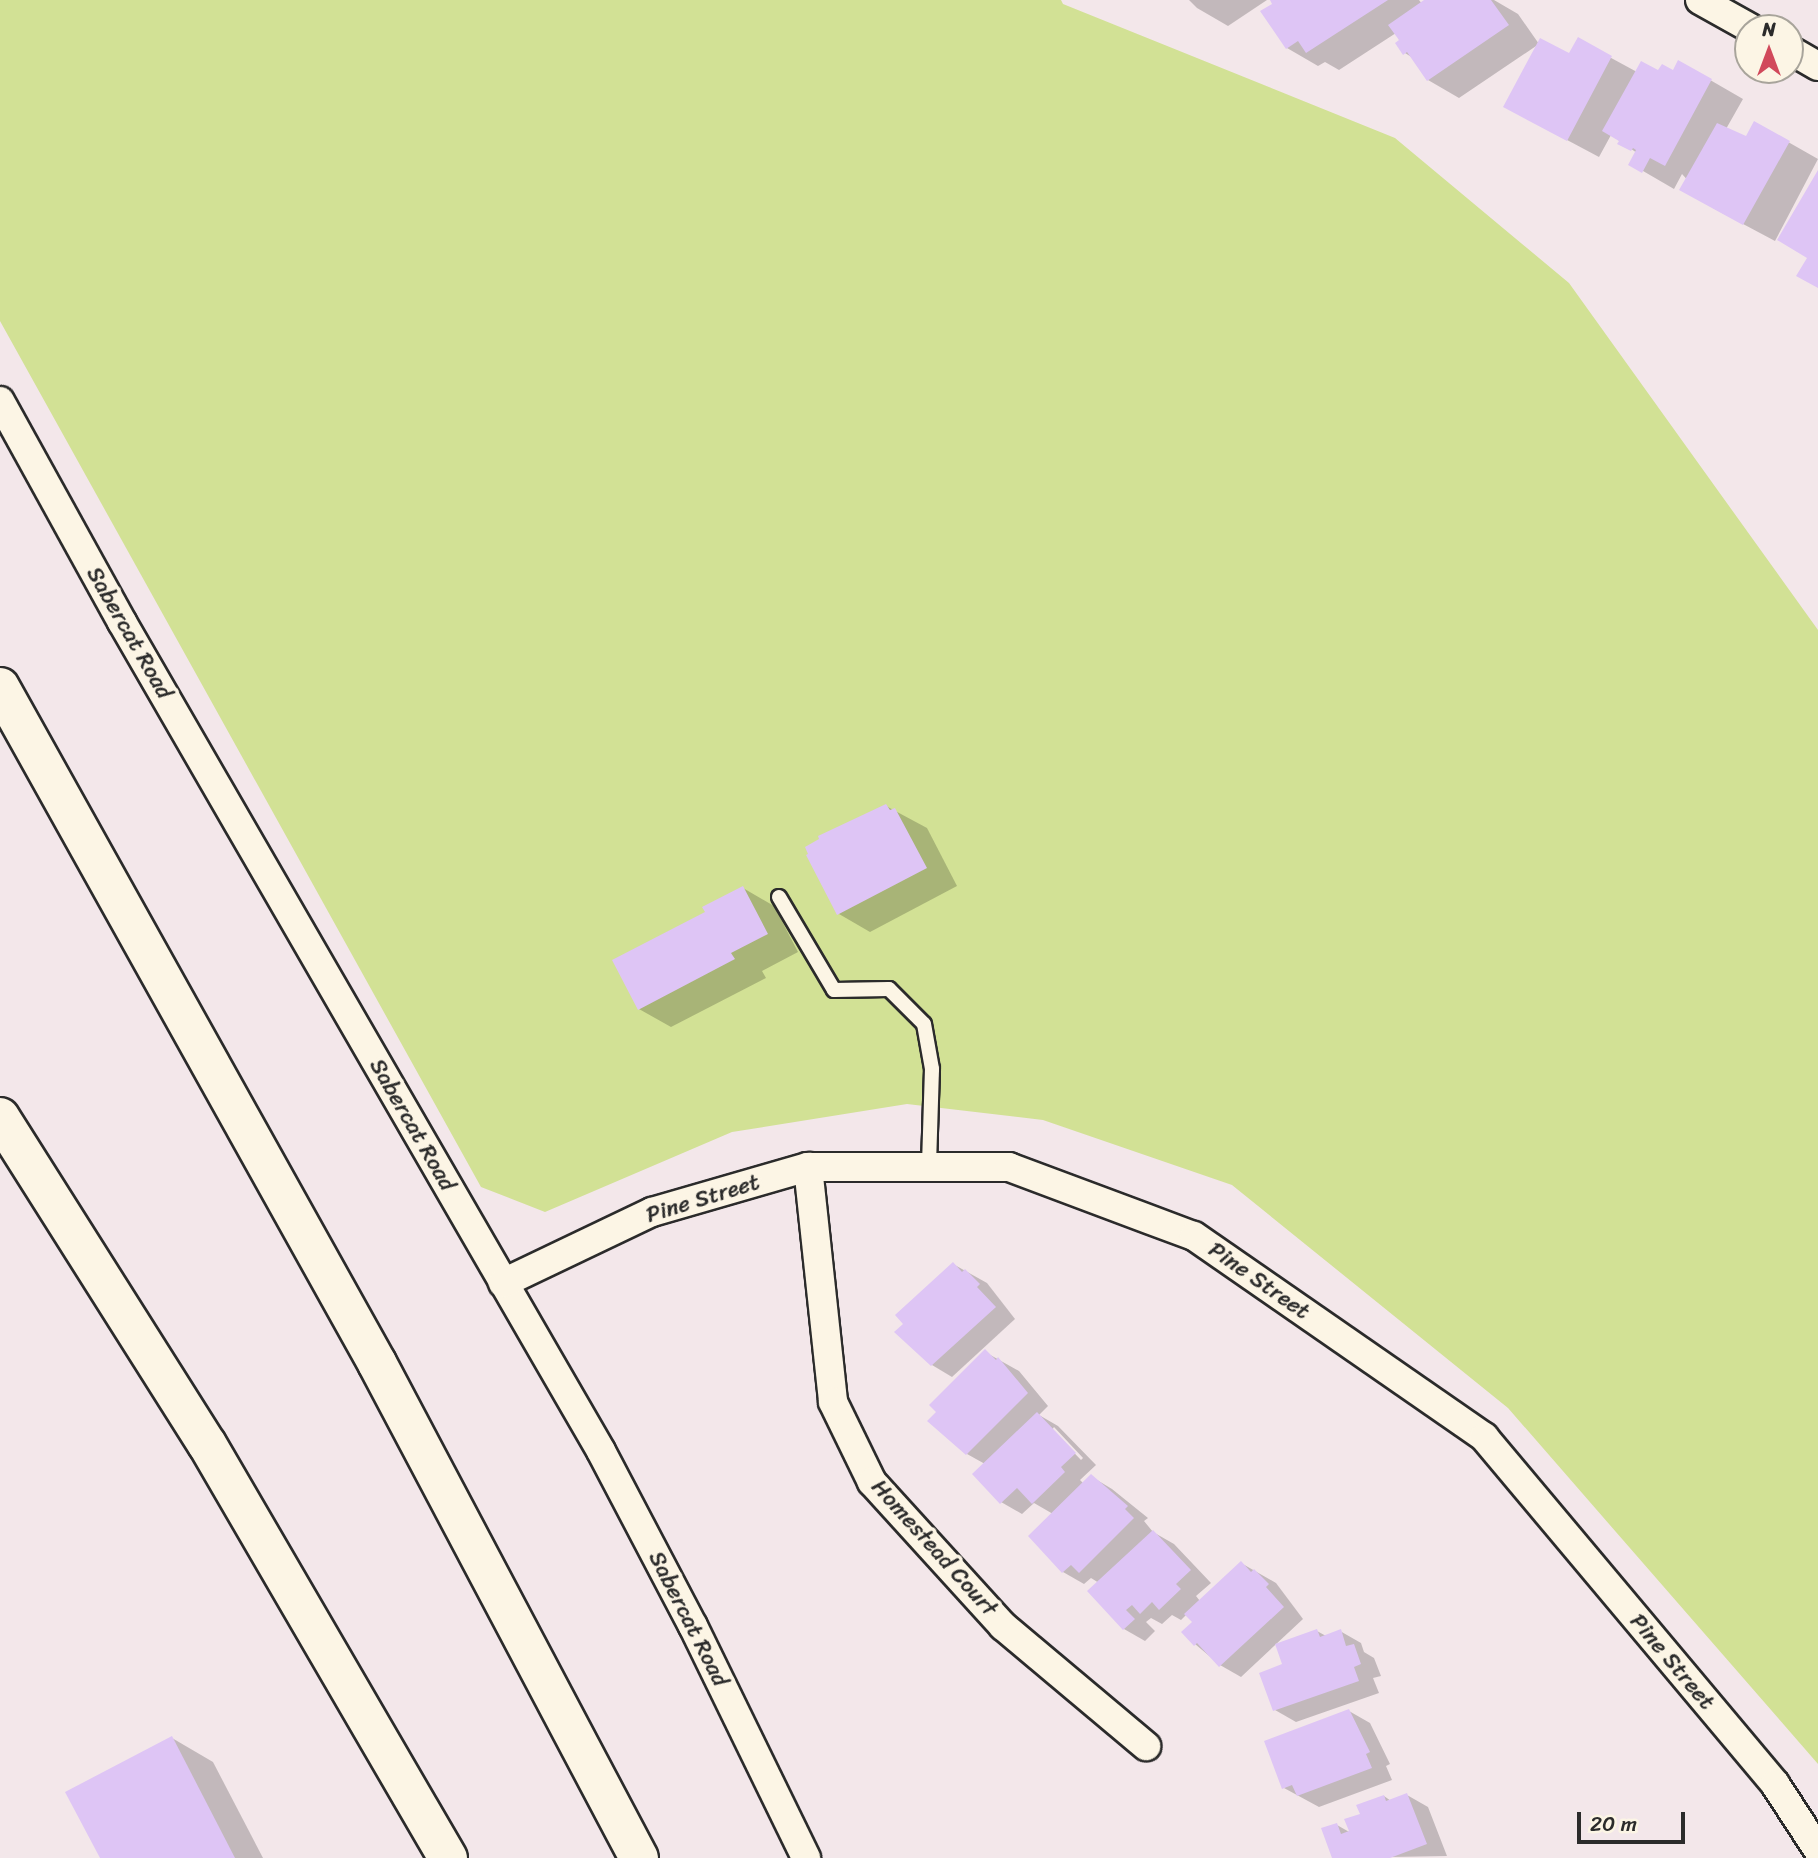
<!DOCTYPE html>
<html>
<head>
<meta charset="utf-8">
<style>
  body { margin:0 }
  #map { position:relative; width:1818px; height:1858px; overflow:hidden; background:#f3e7ea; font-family:Sriracha,sans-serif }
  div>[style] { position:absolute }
  .green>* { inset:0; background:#d2e195 }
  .shadow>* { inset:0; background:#0003 }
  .building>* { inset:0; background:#dec5f5 }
  .roads { filter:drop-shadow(2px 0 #2b2b2b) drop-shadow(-2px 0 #2b2b2b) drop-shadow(0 2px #2b2b2b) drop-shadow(0 -2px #2b2b2b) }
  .lane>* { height:14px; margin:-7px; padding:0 7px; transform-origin:7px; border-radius:7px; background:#fcf5e5 }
  .street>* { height:28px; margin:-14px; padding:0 14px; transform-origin:14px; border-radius:14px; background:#fcf5e5 }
  .highway>* { height:38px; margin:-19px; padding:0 19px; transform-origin:19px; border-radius:19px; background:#fcf5e5 }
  span { translate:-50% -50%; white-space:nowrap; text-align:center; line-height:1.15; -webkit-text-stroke:7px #fcf5e5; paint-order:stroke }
  .street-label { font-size:23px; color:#2b2b2b }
  .north { position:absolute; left:1734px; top:14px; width:70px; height:70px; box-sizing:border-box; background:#fcf5e5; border:2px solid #a8a49b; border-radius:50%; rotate:0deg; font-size:19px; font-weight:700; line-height:28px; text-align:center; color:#2b2b2b }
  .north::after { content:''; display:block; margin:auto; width:24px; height:32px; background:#d1495b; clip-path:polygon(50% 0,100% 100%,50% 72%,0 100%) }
  .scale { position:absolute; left:1577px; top:1812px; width:108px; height:32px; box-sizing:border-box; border:4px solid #2b2b2b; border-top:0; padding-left:9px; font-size:21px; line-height:24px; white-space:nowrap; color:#2b2b2b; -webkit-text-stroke:5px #fcf5e5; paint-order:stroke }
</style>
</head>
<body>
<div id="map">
  <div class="green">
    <i style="clip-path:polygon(0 0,1061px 0,1063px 4px,1395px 138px,1569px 283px,1818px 630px,1818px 1764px,1508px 1408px,1232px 1185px,1043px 1120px,907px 1104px,732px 1132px,545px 1212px,481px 1187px,0 321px)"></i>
  </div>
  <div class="shadow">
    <i style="clip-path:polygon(1189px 0,1267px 0,1228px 26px,1197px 8px)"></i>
    <i style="clip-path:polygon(1272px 0,1419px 0,1422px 4px,1427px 0,1494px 0,1518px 14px,1539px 44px,1459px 98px,1428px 80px,1413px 58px,1405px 53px,1396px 33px,1339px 70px,1325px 62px,1318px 66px,1287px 48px)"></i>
    <i style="clip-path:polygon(1578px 40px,1637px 72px,1673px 72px,1679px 62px,1743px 99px,1726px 129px,1747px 138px,1755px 123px,1818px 159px,1775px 241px,1713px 208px,1682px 174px,1674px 189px,1631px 164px,1637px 153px,1611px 135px,1599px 157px,1537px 124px)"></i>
    <i style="clip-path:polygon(886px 806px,927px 828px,957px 886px,870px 932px,839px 914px)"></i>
    <i style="clip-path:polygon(743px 888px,774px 906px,798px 952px,762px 971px,766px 978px,671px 1027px,639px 1009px,707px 913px)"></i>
    <i style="clip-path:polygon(953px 1264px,987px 1283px,1015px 1319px,952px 1377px,932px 1365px)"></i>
    <i style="clip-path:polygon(evenodd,985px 1352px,1019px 1371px,1048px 1406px,1039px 1415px,1058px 1426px,1096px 1465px,1080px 1480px,1084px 1484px,1092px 1477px,1112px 1489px,1148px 1518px,1144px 1521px,1153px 1532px,1174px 1544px,1211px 1583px,1196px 1596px,1200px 1601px,1241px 1563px,1276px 1583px,1303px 1619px,1241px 1677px,1220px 1665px,1195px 1644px,1194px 1622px,1187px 1614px,1181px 1620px,1172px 1615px,1162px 1624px,1151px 1618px,1146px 1622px,1155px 1631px,1145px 1641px,1124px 1629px,1099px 1583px,1091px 1578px,1084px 1584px,1063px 1572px,1053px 1514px,1034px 1503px,1022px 1514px,1001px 1502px,985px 1464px,967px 1454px,985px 1352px,1054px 1427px,1083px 1458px,1081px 1460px,1052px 1430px,1054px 1427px)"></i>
    <i style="clip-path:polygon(1317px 1631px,1326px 1636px,1340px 1631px,1361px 1643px,1364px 1652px,1374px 1658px,1381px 1676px,1373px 1678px,1379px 1693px,1296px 1722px,1275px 1710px,1284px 1665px)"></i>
    <i style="clip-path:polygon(1349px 1711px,1370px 1723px,1390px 1764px,1386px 1766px,1392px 1780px,1319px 1807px,1284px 1788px)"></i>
    <i style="clip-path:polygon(172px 1738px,213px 1762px,263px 1858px,102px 1858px)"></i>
    <i style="clip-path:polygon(1407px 1795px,1428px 1807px,1447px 1856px,1334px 1858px,1337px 1825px,1351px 1833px,1362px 1815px,1384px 1796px,1391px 1801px)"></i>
  </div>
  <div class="building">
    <i style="clip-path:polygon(1270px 0,1388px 0,1306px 53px,1298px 41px,1286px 49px,1260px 11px,1272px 4px)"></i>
    <i style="clip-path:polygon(1424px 0,1491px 0,1509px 25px,1427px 81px,1407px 52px,1403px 55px,1395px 43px,1399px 40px,1388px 25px)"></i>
    <i style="clip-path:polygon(1578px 37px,1612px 56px,1567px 141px,1503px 107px,1540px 38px,1569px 53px)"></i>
    <i style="clip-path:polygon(1678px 60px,1712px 79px,1665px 166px,1650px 158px,1642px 173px,1628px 165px,1636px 150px,1633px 148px,1631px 151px,1617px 144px,1619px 141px,1602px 131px,1641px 61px,1658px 70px,1662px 64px,1673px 70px)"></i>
    <i style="clip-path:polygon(1754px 121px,1790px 141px,1743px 225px,1679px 190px,1717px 123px,1746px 136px)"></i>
    <i style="clip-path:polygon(1818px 170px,1818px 288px,1796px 276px,1807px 258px,1777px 240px)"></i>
    <i style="clip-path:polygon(886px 804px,890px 810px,895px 808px,927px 868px,837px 915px,806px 855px,808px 854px,805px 847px,819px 839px,818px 836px)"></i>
    <i style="clip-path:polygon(743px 886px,768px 934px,731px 953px,735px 959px,638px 1010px,612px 960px,705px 912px,702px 907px)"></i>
    <i style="clip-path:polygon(953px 1262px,962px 1272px,965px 1269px,980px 1284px,977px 1287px,996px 1307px,931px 1366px,894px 1332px,903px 1324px,895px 1315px)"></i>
    <i style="clip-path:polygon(985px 1349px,996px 1360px,998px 1357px,1028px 1393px,966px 1455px,927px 1421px,936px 1412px,929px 1405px)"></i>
    <i style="clip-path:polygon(1037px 1412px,1076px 1453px,1061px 1467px,1065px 1472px,1032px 1504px,1017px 1488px,1000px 1504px,972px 1474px)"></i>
    <i style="clip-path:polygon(1091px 1474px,1128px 1506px,1125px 1509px,1134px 1518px,1079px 1573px,1071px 1565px,1062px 1573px,1028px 1536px)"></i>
    <i style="clip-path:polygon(1153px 1530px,1191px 1570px,1176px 1584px,1181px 1589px,1159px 1610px,1152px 1602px,1140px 1614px,1132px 1605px,1126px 1610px,1135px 1619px,1123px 1630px,1087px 1591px)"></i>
    <i style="clip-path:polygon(1241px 1561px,1251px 1572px,1254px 1569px,1269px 1584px,1266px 1587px,1284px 1607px,1219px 1667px,1197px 1643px,1194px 1646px,1181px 1632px,1192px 1622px,1184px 1614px)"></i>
    <i style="clip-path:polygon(1317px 1629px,1320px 1637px,1341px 1629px,1346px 1646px,1354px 1644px,1361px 1664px,1354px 1667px,1359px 1681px,1273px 1711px,1259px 1673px,1282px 1664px,1275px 1644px)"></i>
    <i style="clip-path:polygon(1349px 1709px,1370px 1752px,1366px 1754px,1372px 1768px,1297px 1796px,1292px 1785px,1282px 1789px,1264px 1741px)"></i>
    <i style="clip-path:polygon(172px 1736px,235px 1858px,100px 1858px,65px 1792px)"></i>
    <i style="clip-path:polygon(1407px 1793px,1427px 1844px,1390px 1858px,1332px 1858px,1321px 1828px,1337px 1823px,1341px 1834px,1349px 1831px,1344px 1819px,1360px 1814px,1356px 1805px,1384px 1795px,1386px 1801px)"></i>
  </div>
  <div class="roads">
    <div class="lane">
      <i style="left:779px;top:897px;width:108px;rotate:59.4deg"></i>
      <i style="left:834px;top:990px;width:55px;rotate:-1deg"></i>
      <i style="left:889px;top:989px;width:49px;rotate:45deg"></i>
      <i style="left:924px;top:1024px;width:46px;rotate:79.9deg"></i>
      <i style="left:932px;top:1069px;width:98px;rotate:91.8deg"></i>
    </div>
    <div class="street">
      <i style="left:1700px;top:0;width:57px;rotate:29.2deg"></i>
      <i style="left:1790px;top:50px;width:32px;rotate:30deg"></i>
      <i style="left:0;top:401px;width:252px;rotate:61.1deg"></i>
      <i style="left:122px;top:622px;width:957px;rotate:59.98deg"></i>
      <i style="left:601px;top:1451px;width:198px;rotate:62.3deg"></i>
      <i style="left:693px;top:1626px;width:258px;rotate:64deg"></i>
      <i style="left:808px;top:1167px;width:236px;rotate:83.9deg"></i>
      <i style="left:833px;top:1402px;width:89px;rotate:64deg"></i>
      <i style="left:872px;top:1482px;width:195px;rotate:47.7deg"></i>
      <i style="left:1003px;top:1626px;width:187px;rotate:40deg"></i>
      <i style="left:503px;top:1283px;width:165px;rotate:-25.5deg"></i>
      <i style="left:652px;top:1212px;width:162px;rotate:-16.1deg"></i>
      <i style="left:808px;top:1167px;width:201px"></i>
      <i style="left:1009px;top:1167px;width:197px;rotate:20.5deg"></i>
      <i style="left:1194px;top:1236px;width:353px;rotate:34.7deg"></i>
      <i style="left:1484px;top:1437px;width:453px;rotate:50deg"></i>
      <i style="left:1775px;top:1784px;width:79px;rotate:56.9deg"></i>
    </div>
    <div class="highway">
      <i style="left:0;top:687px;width:774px;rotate:60.85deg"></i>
      <i style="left:377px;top:1363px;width:560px;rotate:62.11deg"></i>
      <i style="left:0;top:1117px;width:387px;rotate:57.7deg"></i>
      <i style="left:207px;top:1444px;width:479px;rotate:59.8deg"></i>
    </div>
  </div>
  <div class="street-label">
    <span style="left:129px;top:633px;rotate:60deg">Sabercat Road</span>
    <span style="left:412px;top:1125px;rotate:60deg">Sabercat Road</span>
    <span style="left:703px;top:1199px;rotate:-17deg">Pine Street</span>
    <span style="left:1259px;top:1281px;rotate:35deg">Pine Street</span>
    <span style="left:934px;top:1548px;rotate:48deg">Homestead Court</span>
    <span style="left:688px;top:1619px;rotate:63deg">Sabercat Road</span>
    <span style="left:1672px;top:1662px;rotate:50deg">Pine Street</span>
  </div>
  <div class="north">N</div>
  <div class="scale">20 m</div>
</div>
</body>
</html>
